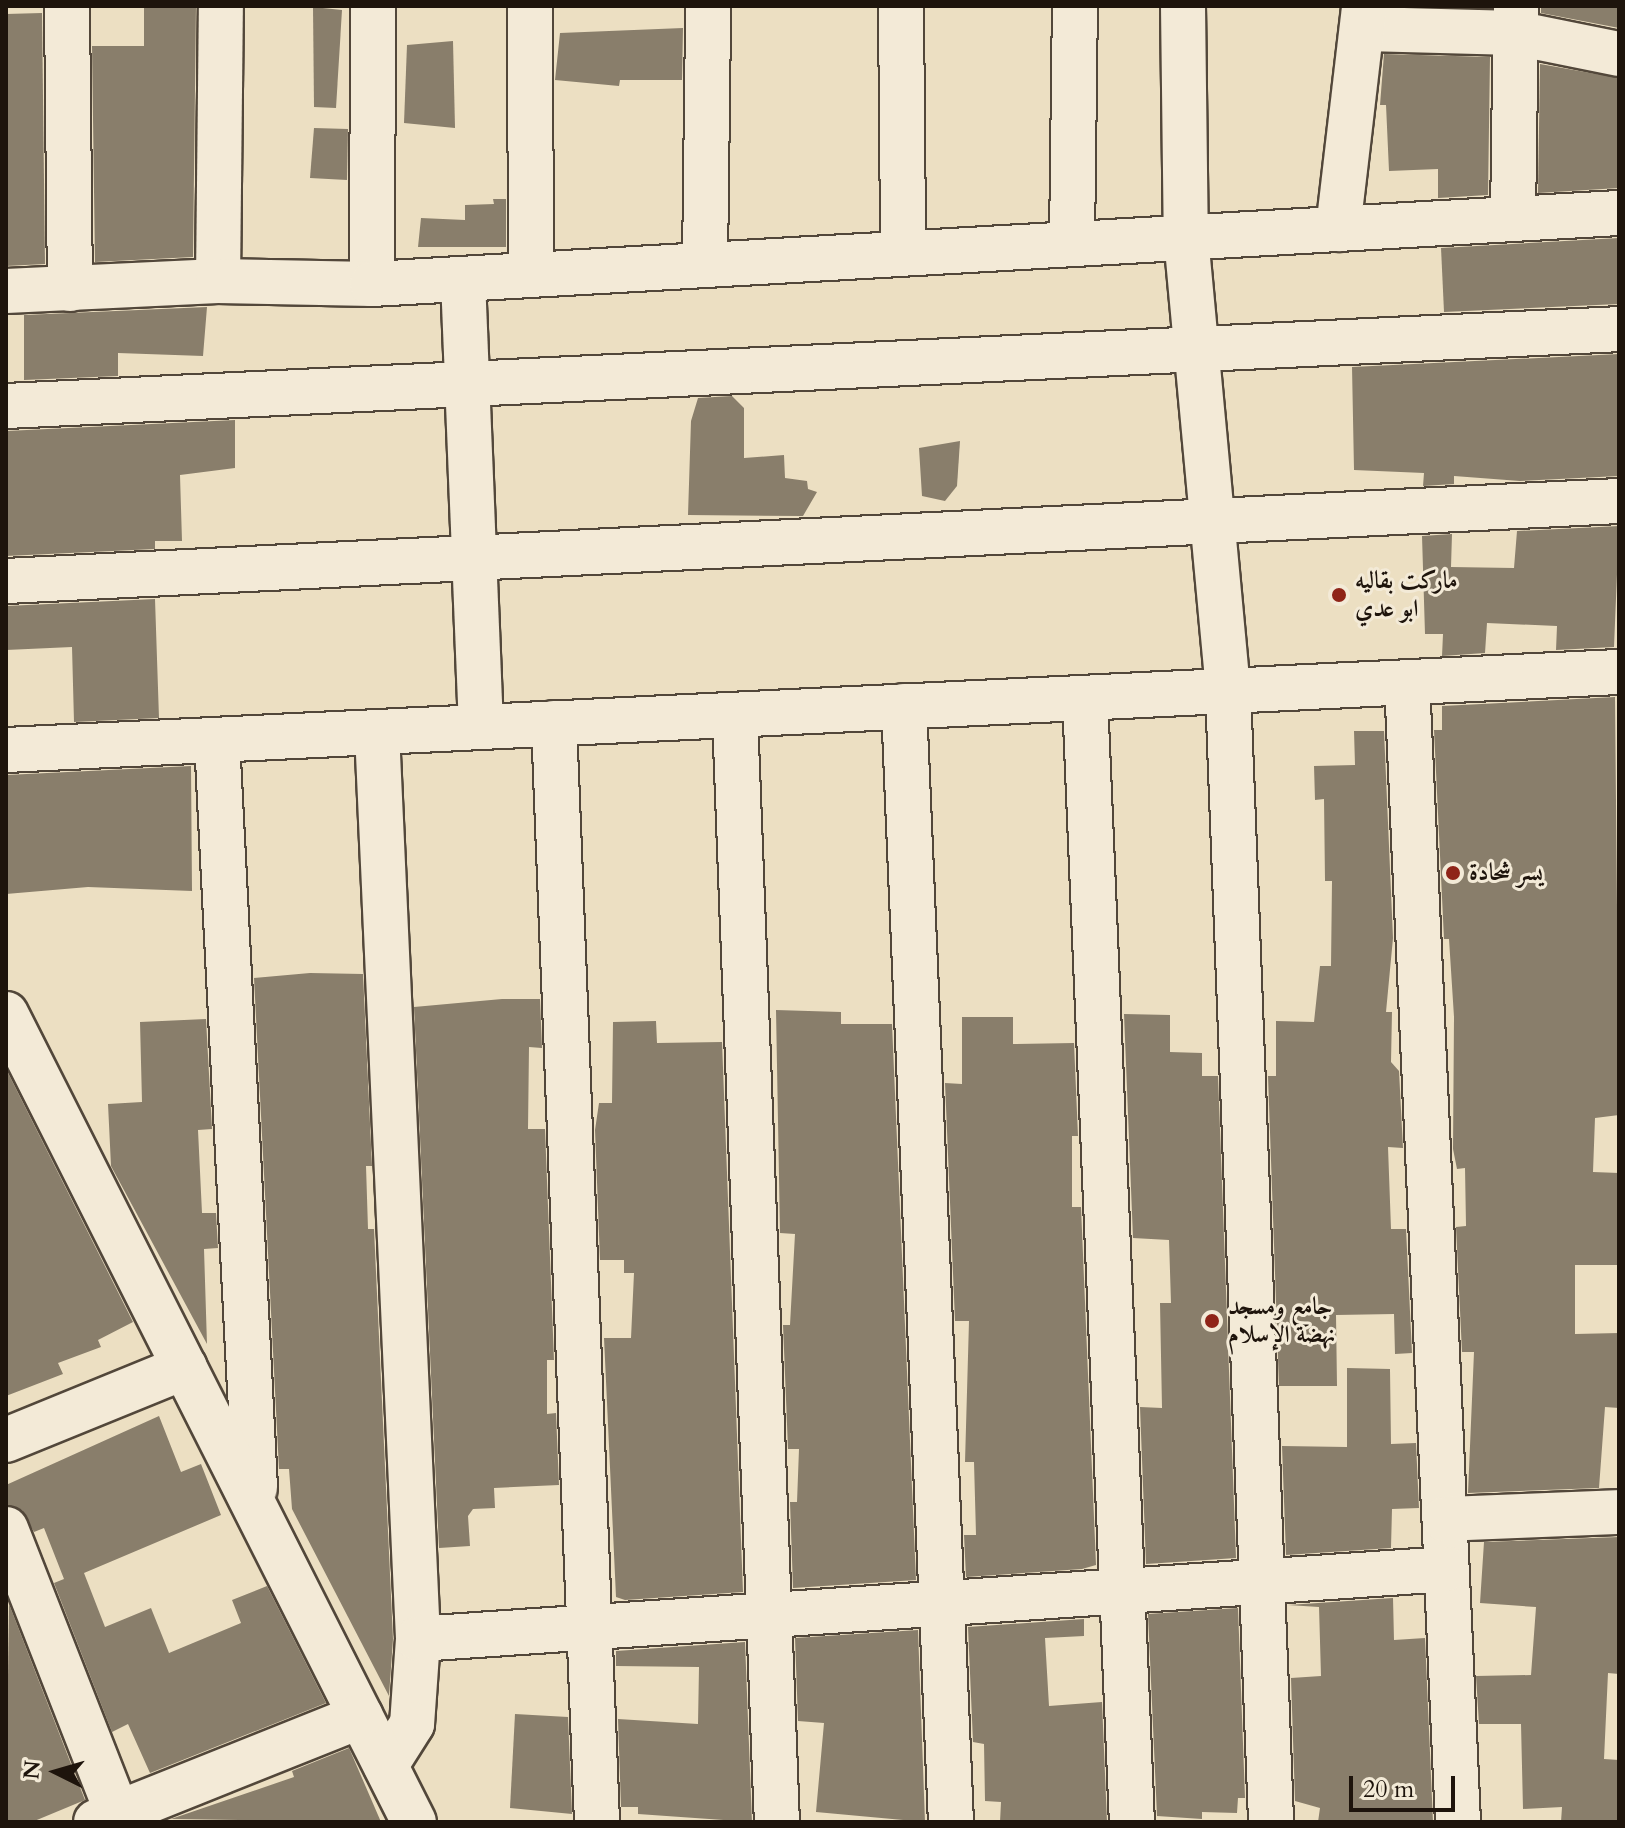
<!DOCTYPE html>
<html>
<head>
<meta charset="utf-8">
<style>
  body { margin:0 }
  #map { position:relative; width:1625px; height:1828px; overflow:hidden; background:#ecdfc2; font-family:Cardo,Amiri,serif }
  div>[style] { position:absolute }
  .building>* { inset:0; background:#897e6b }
  .roads { filter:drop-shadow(2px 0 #52473a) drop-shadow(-2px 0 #52473a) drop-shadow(0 2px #52473a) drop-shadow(0 -2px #52473a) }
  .minor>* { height:44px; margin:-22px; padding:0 22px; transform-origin:22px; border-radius:22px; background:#f3ead7 }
  .dots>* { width:22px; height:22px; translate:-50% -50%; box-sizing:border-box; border:4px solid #f3ead7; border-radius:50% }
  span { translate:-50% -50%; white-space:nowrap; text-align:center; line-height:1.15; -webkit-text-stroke:6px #f3ead7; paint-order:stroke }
  .poi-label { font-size:24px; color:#1e140c; font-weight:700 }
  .left { translate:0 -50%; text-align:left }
  .frame { position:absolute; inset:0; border:8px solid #1e140c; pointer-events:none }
  .north { position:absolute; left:16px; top:1732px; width:80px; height:80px; -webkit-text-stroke:6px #f3ead7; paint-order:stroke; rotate:275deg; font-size:22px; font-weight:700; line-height:32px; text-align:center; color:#1e140c }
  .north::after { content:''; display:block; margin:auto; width:28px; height:36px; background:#1e140c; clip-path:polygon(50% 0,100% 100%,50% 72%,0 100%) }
  .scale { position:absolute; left:1349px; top:1776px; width:106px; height:36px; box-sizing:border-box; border:4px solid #1e140c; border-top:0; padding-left:10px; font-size:24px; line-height:28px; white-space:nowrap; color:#1e140c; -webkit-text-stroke:6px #f3ead7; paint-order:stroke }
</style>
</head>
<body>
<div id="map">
  <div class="building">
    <i style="clip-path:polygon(144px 6px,196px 6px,193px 257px,95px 262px,92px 46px,144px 46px)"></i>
    <i style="clip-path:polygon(1541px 6px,1619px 6px,1619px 28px,1541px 13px)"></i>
    <i style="clip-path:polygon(313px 7px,342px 10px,336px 108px,314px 107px)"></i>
    <i style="clip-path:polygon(42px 13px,45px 264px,6px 266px,6px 14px)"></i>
    <i style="clip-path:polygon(683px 28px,682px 80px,620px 80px,619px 86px,555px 80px,560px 33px)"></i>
    <i style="clip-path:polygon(453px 41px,455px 128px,404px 123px,407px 45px)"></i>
    <i style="clip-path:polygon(1384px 54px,1490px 57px,1488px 195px,1438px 198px,1438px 169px,1389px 171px,1386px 105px,1380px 105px)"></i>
    <i style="clip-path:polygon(1540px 64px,1619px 78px,1619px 188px,1538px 193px)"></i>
    <i style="clip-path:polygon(314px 128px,348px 129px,347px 180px,310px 178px)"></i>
    <i style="clip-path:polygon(493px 199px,506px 199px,506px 247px,418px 247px,421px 218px,465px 220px,465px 205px,494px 204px)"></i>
    <i style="clip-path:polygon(1619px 238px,1619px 304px,1444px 312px,1441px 248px)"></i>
    <i style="clip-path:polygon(207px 307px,203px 356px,118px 353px,118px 376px,24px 380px,24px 315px)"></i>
    <i style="clip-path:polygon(1619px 354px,1619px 476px,1520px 481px,1454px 476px,1454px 484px,1423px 486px,1424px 473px,1354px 470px,1352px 367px)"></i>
    <i style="clip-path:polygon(732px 396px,744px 408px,744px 458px,784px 455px,785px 478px,807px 481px,808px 489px,817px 492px,803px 516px,688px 515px,691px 421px,698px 398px)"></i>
    <i style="clip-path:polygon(235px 420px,235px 468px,180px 475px,182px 541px,155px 541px,155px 549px,6px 556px,6px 431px)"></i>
    <i style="clip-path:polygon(960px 441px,957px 486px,945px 501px,922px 496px,919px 448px)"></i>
    <i style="clip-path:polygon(1619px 526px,1614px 647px,1556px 650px,1557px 626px,1487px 623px,1485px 653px,1442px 656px,1443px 634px,1425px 634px,1422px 536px,1452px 534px,1451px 567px,1514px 568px,1517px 531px)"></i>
    <i style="clip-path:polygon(155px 599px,159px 718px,74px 722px,72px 647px,6px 650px,6px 606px)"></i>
    <i style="clip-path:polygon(1615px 697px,1619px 1115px,1595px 1118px,1593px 1172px,1619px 1173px,1619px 1265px,1575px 1265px,1575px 1334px,1619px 1333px,1619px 1408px,1605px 1407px,1599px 1488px,1468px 1493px,1474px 1352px,1462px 1352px,1456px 1227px,1466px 1226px,1465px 1168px,1457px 1169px,1453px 1149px,1454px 1017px,1449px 939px,1444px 939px,1434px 730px,1442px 730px,1442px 706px)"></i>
    <i style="clip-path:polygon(1354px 731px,1384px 731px,1393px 938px,1386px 1012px,1392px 1012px,1391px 1062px,1399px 1071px,1403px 1148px,1388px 1147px,1391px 1229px,1406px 1229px,1412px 1353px,1395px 1354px,1394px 1314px,1336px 1315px,1337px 1386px,1279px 1386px,1268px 1076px,1276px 1076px,1276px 1021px,1314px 1022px,1320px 966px,1331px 966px,1332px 881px,1325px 881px,1324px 799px,1315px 800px,1314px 766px,1355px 765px)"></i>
    <i style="clip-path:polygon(191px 766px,192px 891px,88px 887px,6px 894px,6px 775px)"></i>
    <i style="clip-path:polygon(310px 973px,363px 974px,372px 1166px,366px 1166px,368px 1229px,374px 1229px,393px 1639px,389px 1696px,292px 1509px,289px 1469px,279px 1469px,254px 978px)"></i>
    <i style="clip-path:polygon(502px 999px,540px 999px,542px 1048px,529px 1047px,528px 1129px,545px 1129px,554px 1360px,547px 1360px,547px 1414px,556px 1413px,559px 1485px,494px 1488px,495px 1508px,473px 1509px,468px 1516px,470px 1546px,439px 1548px,414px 1007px)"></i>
    <i style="clip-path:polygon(776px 1010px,841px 1012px,841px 1024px,892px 1024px,916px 1580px,793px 1588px,790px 1502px,797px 1502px,799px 1449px,788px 1449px,783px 1325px,790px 1325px,795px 1234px,780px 1233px)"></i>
    <i style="clip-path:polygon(1124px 1014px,1170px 1015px,1170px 1052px,1202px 1053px,1202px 1076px,1218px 1076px,1236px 1558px,1146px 1564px,1140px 1407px,1162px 1408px,1160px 1303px,1171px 1303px,1169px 1240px,1133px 1238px)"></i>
    <i style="clip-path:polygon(962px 1017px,1013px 1017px,1013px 1044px,1074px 1043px,1078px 1136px,1072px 1136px,1072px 1207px,1081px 1207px,1096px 1565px,1082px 1569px,966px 1577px,964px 1535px,976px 1535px,974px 1462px,965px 1462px,969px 1321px,955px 1321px,945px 1083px,962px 1084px)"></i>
    <i style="clip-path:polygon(206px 1019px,212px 1129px,198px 1130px,202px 1213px,216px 1213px,218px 1248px,204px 1249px,207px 1344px,111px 1166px,108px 1104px,142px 1102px,140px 1022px)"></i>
    <i style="clip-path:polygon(656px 1021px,657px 1043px,722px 1042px,743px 1592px,625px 1600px,616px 1597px,604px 1338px,631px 1338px,634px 1273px,624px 1273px,624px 1260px,600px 1260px,595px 1130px,599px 1103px,612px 1103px,613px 1022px)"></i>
    <i style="clip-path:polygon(6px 1069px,133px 1322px,98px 1340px,101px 1347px,58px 1363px,63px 1374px,6px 1396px)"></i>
    <i style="clip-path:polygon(1347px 1368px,1390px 1369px,1391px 1444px,1416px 1443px,1419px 1508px,1392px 1509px,1391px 1548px,1286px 1555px,1282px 1446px,1347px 1447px)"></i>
    <i style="clip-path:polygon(159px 1416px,181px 1472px,201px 1464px,221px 1515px,84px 1573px,105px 1627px,151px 1608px,169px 1653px,241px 1623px,232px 1600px,267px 1586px,326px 1703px,150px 1773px,128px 1724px,112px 1732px,54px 1583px,64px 1579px,44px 1528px,34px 1532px,22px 1510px,6px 1505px,6px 1485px)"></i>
    <i style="clip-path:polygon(1619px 1537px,1619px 1674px,1608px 1673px,1604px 1759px,1619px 1760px,1619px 1822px,1561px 1822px,1562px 1807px,1523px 1809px,1521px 1724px,1479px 1724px,1476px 1676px,1531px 1675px,1536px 1607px,1480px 1603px,1484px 1542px)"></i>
    <i style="clip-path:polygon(1393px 1598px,1394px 1640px,1425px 1638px,1433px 1822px,1318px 1822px,1320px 1808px,1295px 1801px,1291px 1678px,1321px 1676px,1319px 1607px,1288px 1605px)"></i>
    <i style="clip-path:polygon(9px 1604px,85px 1800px,32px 1822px,6px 1822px)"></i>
    <i style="clip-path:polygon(1238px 1608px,1245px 1798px,1238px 1798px,1237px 1813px,1202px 1812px,1202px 1819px,1157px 1816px,1148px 1614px)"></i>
    <i style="clip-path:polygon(1084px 1619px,1084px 1636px,1045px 1638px,1049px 1706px,1102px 1702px,1107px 1822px,1000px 1822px,1001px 1802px,985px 1801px,984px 1744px,973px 1742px,968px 1627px)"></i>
    <i style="clip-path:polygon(918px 1630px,925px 1822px,816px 1812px,824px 1723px,798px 1721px,795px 1638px)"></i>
    <i style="clip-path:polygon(745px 1642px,752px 1822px,638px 1814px,638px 1807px,621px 1807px,618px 1719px,698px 1724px,699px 1667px,616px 1666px,616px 1651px)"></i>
    <i style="clip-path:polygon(515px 1714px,568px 1717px,572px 1814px,510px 1808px)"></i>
    <i style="clip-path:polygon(349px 1748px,381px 1822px,171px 1819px,294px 1777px,292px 1771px)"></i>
  </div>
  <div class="roads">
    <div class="minor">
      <i style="left:67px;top:6px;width:283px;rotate:89.4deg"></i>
      <i style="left:530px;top:6px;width:269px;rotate:89.8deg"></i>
      <i style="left:901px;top:6px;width:247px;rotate:89.5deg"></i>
      <i style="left:1183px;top:6px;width:231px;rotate:89.3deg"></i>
      <i style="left:1186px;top:237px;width:456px;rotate:84.7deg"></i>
      <i style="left:1228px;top:691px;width:1132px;rotate:87.82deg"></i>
      <i style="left:1366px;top:29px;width:149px;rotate:1.5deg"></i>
      <i style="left:1515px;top:33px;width:106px;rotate:11.4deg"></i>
      <i style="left:1513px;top:219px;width:213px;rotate:-89.2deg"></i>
      <i style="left:1338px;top:229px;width:225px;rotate:-83.3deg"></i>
      <i style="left:1072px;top:244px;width:238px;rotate:-89.3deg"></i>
      <i style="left:705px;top:265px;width:259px;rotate:-89.3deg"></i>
      <i style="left:463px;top:279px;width:448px;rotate:87.7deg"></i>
      <i style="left:218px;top:281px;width:275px;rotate:-89.4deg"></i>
      <i style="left:372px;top:284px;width:278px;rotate:-89.8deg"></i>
      <i style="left:6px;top:291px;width:212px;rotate:-2.7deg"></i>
      <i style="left:218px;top:281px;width:154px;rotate:1.1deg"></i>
      <i style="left:372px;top:284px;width:1249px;rotate:-3.26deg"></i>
      <i style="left:6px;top:406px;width:1615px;rotate:-2.73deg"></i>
      <i style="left:6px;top:581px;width:1615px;rotate:-2.84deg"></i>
      <i style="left:1407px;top:682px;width:1141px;rotate:87.44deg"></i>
      <i style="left:1085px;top:698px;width:1125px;rotate:87.61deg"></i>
      <i style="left:904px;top:706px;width:1117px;rotate:87.59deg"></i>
      <i style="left:735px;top:716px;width:1107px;rotate:87.83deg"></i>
      <i style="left:554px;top:723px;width:1100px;rotate:87.76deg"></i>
      <i style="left:377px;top:732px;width:908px;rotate:87.41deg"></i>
      <i style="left:418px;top:1639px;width:85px;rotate:94deg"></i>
      <i style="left:412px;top:1724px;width:49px;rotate:122.4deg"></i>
      <i style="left:217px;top:740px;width:749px;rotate:87.09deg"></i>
      <i style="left:6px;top:750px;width:1615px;rotate:-2.77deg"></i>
      <i style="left:6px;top:1014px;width:905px;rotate:63.21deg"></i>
      <i style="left:6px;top:1440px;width:193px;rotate:-22.2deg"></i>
      <i style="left:1445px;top:1519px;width:174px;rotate:-2.3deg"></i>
      <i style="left:6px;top:1529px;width:315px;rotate:68.6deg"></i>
      <i style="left:418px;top:1639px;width:1031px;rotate:-3.89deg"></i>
      <i style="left:96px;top:1822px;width:285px;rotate:-21.8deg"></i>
    </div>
  </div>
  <div class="dots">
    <i style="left:1339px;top:595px;background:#8f2418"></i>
    <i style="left:1453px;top:873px;background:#8f2418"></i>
    <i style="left:1212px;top:1321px;background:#8f2418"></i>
  </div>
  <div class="poi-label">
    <span class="left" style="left:1355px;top:595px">ماركت بقاليه<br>ابو عدي</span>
    <span class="left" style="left:1469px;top:873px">يسر شحادة</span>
    <span class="left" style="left:1228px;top:1321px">جامع ومسجد<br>نهضة الإسلام</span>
  </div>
  <div class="frame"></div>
  <div class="north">N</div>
  <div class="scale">20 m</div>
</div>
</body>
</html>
